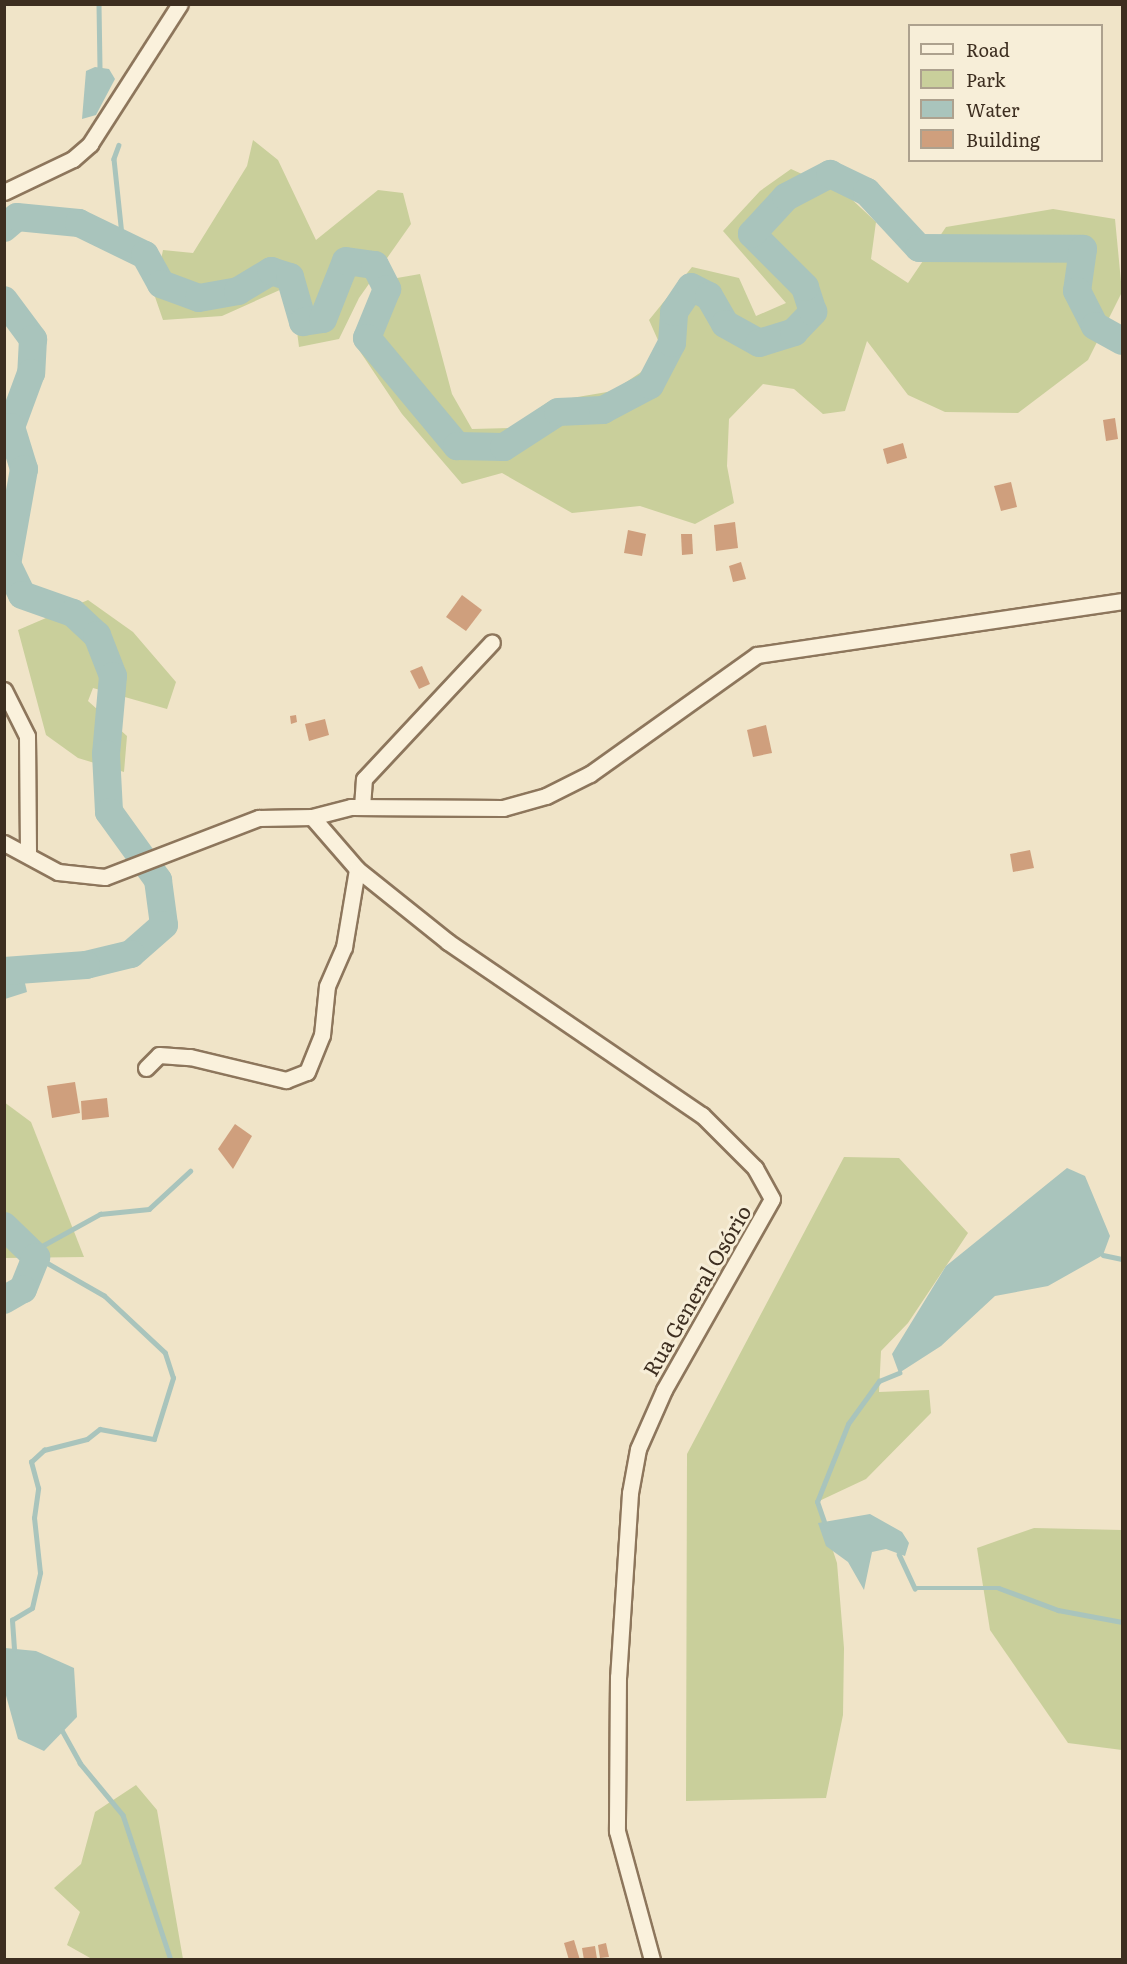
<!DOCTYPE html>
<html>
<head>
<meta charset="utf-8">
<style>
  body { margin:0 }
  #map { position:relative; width:1127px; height:1964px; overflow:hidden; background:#f0e4c8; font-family:Literata,serif }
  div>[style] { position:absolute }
  .green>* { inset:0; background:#c9cf9b }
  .water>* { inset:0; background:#a9c4bc }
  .stream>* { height:4.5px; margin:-2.25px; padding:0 2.25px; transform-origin:2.25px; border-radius:2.25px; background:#a9c4bc }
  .river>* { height:28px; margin:-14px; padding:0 14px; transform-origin:14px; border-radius:14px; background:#a9c4bc }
  .building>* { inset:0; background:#cf9f7d }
  .roads { filter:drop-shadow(2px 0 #8d765c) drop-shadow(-2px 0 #8d765c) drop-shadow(0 2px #8d765c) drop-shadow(0 -2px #8d765c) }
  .minor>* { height:15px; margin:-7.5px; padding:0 7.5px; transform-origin:7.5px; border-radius:7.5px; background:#faf1dc }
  span { translate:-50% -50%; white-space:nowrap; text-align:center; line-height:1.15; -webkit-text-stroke:6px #f7eed8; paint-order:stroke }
  .street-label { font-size:21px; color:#3d2e20 }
  .frame { position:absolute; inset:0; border:6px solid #3d2e20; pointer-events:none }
  .legend { position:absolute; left:908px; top:24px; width:195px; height:138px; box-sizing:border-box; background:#f7eed8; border:2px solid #ada18e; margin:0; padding:8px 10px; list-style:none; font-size:18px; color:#3d2e20 }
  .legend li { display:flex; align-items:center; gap:12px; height:30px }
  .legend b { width:30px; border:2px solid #ada18e }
</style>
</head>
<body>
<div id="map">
  <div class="green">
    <i style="clip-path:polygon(253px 140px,278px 160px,316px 240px,378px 190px,403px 193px,411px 224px,359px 298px,339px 339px,299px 347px,291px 285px,222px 316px,163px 320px,154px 294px,163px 250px,193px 253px,247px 166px)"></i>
    <i style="clip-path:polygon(791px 169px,846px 194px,876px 222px,871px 259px,908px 283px,946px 227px,1053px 209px,1115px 219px,1122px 292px,1088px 360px,1018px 413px,945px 412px,908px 395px,867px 341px,845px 411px,823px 414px,794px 389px,763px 384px,729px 419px,727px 466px,734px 503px,695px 524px,640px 506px,572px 513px,502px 473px,462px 484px,402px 414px,357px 347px,397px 278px,420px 274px,452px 394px,472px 429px,511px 428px,548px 402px,613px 391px,665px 356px,649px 320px,692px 267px,739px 278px,756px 316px,786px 303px,723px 231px,760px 191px)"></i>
    <i style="clip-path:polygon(88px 600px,133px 632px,176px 682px,167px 709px,93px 688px,88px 701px,127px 736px,124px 772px,78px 758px,46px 735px,18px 630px)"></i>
    <i style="clip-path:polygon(4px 1102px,31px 1122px,84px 1257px,5px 1258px)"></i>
    <i style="clip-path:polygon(844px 1157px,899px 1158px,968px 1233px,908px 1323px,881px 1351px,879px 1392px,929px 1390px,931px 1413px,866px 1479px,817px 1502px,837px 1563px,844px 1648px,843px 1715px,826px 1798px,686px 1801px,687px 1454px)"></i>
    <i style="clip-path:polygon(1034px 1528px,1122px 1530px,1122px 1750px,1068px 1743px,990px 1630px,977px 1548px)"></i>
    <i style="clip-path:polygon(136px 1785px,157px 1810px,183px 1959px,92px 1959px,67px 1945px,80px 1912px,54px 1888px,81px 1864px,95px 1812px)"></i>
  </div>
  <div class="water">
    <i style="clip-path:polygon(95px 67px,109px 69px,115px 79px,96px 115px,82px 119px,86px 71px)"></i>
    <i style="clip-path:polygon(5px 960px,20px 961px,27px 992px,5px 999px)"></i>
    <i style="clip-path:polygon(1067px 1168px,1085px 1176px,1110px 1236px,1103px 1255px,1048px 1286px,995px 1296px,941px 1346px,899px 1373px,892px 1354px,946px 1266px)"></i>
    <i style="clip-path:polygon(870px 1514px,902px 1532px,909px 1543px,905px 1556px,886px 1549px,872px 1552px,864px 1590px,848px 1562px,826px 1546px,818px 1523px)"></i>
    <i style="clip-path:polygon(5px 1648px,36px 1651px,74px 1668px,77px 1717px,44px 1751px,18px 1739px,5px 1692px)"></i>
  </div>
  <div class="stream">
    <i style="left:99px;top:4px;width:64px;rotate:89.1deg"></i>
    <i style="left:119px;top:145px;width:15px;rotate:110deg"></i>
    <i style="left:114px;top:159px;width:85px;rotate:84deg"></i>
    <i style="left:31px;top:1252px;width:79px;rotate:-28.8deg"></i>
    <i style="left:100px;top:1214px;width:49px;rotate:-5.8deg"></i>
    <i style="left:149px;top:1209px;width:56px;rotate:-42.8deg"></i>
    <i style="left:1103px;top:1255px;width:19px;rotate:12deg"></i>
    <i style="left:824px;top:1522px;width:21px;rotate:-109deg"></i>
    <i style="left:817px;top:1502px;width:84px;rotate:-68.3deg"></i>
    <i style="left:848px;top:1424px;width:53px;rotate:-54.2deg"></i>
    <i style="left:879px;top:1381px;width:22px;rotate:-22deg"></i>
    <i style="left:899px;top:1554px;width:38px;rotate:65deg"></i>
    <i style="left:915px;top:1588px;width:84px"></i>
    <i style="left:999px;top:1588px;width:63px;rotate:20.4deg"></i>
    <i style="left:1058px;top:1610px;width:65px;rotate:10.6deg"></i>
    <i style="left:14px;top:1649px;width:29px;rotate:-94deg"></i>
    <i style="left:12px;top:1620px;width:23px;rotate:-31deg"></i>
    <i style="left:32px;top:1608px;width:36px;rotate:-77deg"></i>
    <i style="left:40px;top:1573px;width:55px;rotate:-96.2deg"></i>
    <i style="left:34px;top:1518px;width:30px;rotate:-82deg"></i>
    <i style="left:38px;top:1488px;width:27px;rotate:-105deg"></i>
    <i style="left:31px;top:1462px;width:18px;rotate:-43deg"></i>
    <i style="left:44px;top:1450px;width:44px;rotate:-14.3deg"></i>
    <i style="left:87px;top:1439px;width:16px;rotate:-38deg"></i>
    <i style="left:100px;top:1429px;width:55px;rotate:10.5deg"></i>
    <i style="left:154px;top:1439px;width:64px;rotate:-72.7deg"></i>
    <i style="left:173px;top:1378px;width:26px;rotate:-108deg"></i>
    <i style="left:165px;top:1353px;width:83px;rotate:-136.9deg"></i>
    <i style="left:104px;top:1296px;width:78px;rotate:-150.2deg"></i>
    <i style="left:62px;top:1730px;width:38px;rotate:61deg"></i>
    <i style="left:80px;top:1763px;width:67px;rotate:50.4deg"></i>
    <i style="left:123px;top:1815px;width:153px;rotate:71.7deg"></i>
  </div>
  <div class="river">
    <i style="left:4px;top:228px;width:17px;rotate:-40deg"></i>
    <i style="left:17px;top:217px;width:62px;rotate:5.5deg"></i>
    <i style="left:79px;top:223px;width:73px;rotate:25.9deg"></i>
    <i style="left:145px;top:255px;width:33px;rotate:61deg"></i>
    <i style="left:161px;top:284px;width:40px;rotate:20.2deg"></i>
    <i style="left:199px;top:298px;width:40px;rotate:-10deg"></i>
    <i style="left:238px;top:291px;width:39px;rotate:-31deg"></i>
    <i style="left:271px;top:271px;width:20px;rotate:18deg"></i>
    <i style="left:290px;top:277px;width:47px;rotate:73.9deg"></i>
    <i style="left:303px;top:322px;width:20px;rotate:-9deg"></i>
    <i style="left:323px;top:319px;width:62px;rotate:-68.4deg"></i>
    <i style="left:346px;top:261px;width:29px;rotate:8deg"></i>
    <i style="left:375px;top:265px;width:27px;rotate:63deg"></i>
    <i style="left:387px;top:289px;width:53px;rotate:112.2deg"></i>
    <i style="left:367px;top:338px;width:141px;rotate:50.2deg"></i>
    <i style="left:457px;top:446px;width:47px;rotate:1.2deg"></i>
    <i style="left:504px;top:447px;width:64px;rotate:-32.9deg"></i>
    <i style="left:558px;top:412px;width:45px;rotate:-2.5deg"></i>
    <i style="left:603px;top:410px;width:53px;rotate:-28deg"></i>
    <i style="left:650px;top:385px;width:47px;rotate:-62.4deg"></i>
    <i style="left:672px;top:343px;width:31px;rotate:-86deg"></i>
    <i style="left:674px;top:312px;width:30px;rotate:-56deg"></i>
    <i style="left:691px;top:287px;width:20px;rotate:27deg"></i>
    <i style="left:709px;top:296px;width:32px;rotate:60deg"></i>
    <i style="left:725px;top:324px;width:39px;rotate:29deg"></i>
    <i style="left:759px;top:343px;width:37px;rotate:-17deg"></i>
    <i style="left:794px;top:332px;width:28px;rotate:-46deg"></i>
    <i style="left:813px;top:312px;width:26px;rotate:-108deg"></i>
    <i style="left:805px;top:287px;width:75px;rotate:-135deg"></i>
    <i style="left:752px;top:234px;width:50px;rotate:-47.4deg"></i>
    <i style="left:786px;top:197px;width:50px;rotate:-27.6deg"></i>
    <i style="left:830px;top:174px;width:41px;rotate:25.9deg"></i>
    <i style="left:867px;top:192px;width:76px;rotate:47.1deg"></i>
    <i style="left:919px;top:248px;width:164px;rotate:0.3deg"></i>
    <i style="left:1083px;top:249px;width:42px;rotate:98.1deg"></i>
    <i style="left:1077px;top:291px;width:39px;rotate:63deg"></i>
    <i style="left:1095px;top:326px;width:31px;rotate:29deg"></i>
    <i style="left:4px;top:300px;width:49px;rotate:53.4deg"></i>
    <i style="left:33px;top:339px;width:34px;rotate:93deg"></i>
    <i style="left:31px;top:373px;width:58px;rotate:110.3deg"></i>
    <i style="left:11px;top:427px;width:44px;rotate:72.8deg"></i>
    <i style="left:24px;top:469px;width:97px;rotate:100.1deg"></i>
    <i style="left:7px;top:564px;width:34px;rotate:64deg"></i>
    <i style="left:22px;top:595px;width:54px;rotate:19.4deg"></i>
    <i style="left:73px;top:613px;width:33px;rotate:43deg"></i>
    <i style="left:97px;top:635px;width:44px;rotate:68.7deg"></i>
    <i style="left:113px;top:676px;width:78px;rotate:95.1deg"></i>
    <i style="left:106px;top:754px;width:58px;rotate:87deg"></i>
    <i style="left:109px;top:812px;width:84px;rotate:54.2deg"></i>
    <i style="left:158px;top:880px;width:45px;rotate:82.4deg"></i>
    <i style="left:164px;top:925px;width:44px;rotate:138.7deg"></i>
    <i style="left:131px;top:954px;width:46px;rotate:166.3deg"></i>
    <i style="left:86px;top:965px;width:82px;rotate:175.8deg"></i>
    <i style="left:4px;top:1226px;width:45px;rotate:44.1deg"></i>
    <i style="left:36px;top:1257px;width:35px;rotate:112deg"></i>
    <i style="left:23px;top:1289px;width:22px;rotate:150deg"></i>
  </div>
  <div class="building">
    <i style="clip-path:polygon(1115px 418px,1118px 439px,1106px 441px,1103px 420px)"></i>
    <i style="clip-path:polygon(903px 443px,907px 458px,887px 464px,883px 449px)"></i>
    <i style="clip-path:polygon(1011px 482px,1017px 507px,1001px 511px,994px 486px)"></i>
    <i style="clip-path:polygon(735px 522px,738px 548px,716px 551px,714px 525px)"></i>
    <i style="clip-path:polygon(628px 530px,646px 534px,642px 556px,624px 553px)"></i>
    <i style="clip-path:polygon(681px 534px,692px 534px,693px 554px,682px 555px)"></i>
    <i style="clip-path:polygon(741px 562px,746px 579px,733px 582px,729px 566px)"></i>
    <i style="clip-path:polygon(462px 595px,482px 610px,466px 631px,446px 617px)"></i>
    <i style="clip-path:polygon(422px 666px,430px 684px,419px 689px,410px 671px)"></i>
    <i style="clip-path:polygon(296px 715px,297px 722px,291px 724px,290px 716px)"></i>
    <i style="clip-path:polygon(325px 719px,329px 735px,309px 741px,305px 724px)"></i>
    <i style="clip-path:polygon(766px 725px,772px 753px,753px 757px,747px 730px)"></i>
    <i style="clip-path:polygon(1030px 850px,1034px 868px,1013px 872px,1010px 854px)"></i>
    <i style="clip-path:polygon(75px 1082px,80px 1113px,52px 1118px,47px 1086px)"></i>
    <i style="clip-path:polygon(107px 1098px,109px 1117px,82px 1120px,81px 1101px)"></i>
    <i style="clip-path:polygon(235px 1124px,252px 1136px,233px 1169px,218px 1149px)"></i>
    <i style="clip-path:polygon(574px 1940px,580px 1960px,569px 1960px,564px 1943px)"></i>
    <i style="clip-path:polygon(606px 1943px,609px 1957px,600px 1958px,598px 1945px)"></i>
    <i style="clip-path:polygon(595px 1946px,597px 1959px,584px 1960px,582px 1948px)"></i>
  </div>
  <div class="roads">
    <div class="minor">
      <i style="left:4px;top:192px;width:76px;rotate:-25.6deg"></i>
      <i style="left:73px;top:159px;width:23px;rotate:-41deg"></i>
      <i style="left:90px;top:144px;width:166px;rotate:-57.3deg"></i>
      <i style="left:4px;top:690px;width:51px;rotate:63.4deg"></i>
      <i style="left:27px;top:736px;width:119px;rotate:89.5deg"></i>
      <i style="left:362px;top:807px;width:28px;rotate:-86deg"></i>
      <i style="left:364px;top:779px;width:187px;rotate:-46.9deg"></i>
      <i style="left:312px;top:817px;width:69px;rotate:49.1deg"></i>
      <i style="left:357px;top:869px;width:117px;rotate:38.7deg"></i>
      <i style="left:448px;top:942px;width:307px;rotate:34.3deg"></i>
      <i style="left:702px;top:1115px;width:75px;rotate:45deg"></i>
      <i style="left:755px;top:1168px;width:35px;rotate:61deg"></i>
      <i style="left:772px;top:1199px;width:219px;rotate:119.5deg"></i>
      <i style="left:664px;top:1390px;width:64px;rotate:113.8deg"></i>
      <i style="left:638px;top:1449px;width:45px;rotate:100.3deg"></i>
      <i style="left:630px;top:1493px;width:184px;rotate:93.7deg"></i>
      <i style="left:618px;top:1677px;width:154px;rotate:90.4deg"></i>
      <i style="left:617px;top:1831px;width:134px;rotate:74.8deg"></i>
      <i style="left:4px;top:843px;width:61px;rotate:28.2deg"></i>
      <i style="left:58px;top:872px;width:47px;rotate:6.1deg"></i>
      <i style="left:105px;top:877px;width:165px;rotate:-21deg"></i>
      <i style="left:259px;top:818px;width:53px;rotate:-1.1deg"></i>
      <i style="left:312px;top:817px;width:40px;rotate:-14.4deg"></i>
      <i style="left:351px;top:807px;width:152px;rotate:0.4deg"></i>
      <i style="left:503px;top:808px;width:45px;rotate:-15.6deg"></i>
      <i style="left:546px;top:796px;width:49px;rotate:-26.6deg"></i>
      <i style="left:590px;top:774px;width:205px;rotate:-35.5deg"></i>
      <i style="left:757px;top:655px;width:369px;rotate:-8.4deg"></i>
      <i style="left:146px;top:1068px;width:18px;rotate:-45deg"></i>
      <i style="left:159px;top:1055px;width:31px;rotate:4deg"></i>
      <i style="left:190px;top:1057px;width:99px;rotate:13.5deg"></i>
      <i style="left:286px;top:1080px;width:22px;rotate:-21deg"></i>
      <i style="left:307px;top:1072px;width:40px;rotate:-68deg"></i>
      <i style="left:322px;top:1035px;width:49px;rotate:-84.2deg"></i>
      <i style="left:327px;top:986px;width:43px;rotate:-66.4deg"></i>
      <i style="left:344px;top:947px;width:79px;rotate:-80.5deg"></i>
    </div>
  </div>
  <div class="street-label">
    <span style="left:696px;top:1290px;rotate:-60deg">Rua General Osório</span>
  </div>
  <div class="frame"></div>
  <ul class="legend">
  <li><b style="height:8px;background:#faf1dc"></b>Road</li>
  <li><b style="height:16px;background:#c9cf9b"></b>Park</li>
  <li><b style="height:16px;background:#a9c4bc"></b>Water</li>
  <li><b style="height:16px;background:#cf9f7d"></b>Building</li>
  </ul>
</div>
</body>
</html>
